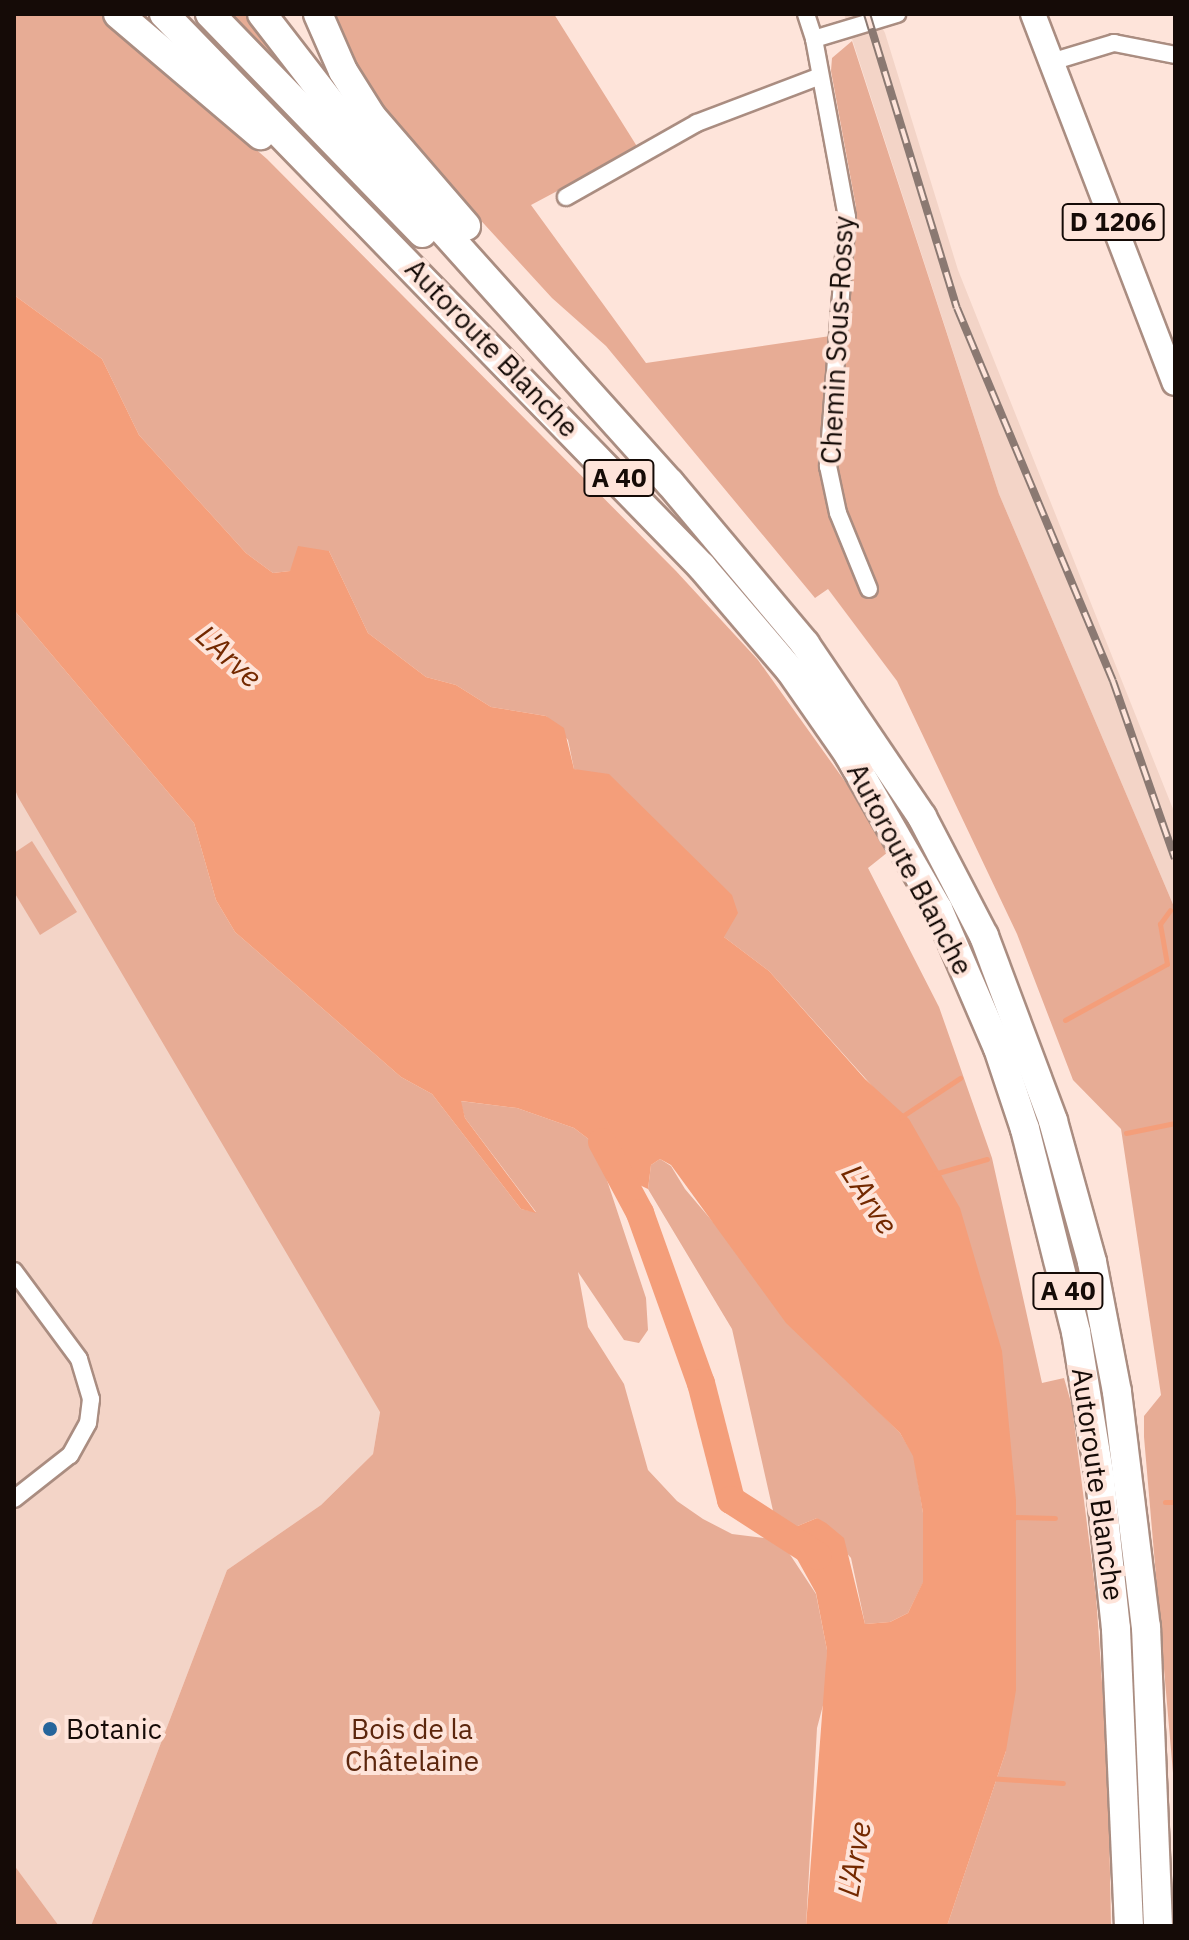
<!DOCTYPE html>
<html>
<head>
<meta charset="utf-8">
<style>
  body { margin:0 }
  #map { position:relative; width:1189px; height:1940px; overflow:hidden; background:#fee4da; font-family:"IBM Plex Sans",sans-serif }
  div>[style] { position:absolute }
  .built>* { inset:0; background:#f3d4c7 }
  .green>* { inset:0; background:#e7ac95 }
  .water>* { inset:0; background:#f49e7a }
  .stream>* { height:5px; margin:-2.5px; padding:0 2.5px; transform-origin:2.5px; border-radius:2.5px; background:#f49e7a }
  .river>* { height:28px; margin:-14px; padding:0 14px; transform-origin:14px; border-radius:14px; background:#f49e7a }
  .roads { filter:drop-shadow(2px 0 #aa8d81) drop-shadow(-2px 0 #aa8d81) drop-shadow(0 2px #aa8d81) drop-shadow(0 -2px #aa8d81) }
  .street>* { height:16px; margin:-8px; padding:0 8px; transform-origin:8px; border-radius:8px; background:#fff }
  .primary>* { height:24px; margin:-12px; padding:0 12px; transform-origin:12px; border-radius:12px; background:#fff }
  .highway>* { height:28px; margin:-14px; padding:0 14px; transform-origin:14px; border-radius:14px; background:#fff }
  .rail>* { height:8px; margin-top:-4px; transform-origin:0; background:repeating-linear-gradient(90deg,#fee4da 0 15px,#8b7972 0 30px); box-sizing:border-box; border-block:2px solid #8b7972 }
  .dots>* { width:22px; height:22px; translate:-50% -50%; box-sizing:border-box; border:4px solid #fee4da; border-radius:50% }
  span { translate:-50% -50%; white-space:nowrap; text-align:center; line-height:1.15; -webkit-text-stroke:8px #fee4da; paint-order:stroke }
  .shield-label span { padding:2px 6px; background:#fee4da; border:2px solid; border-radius:6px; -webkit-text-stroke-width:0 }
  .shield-label { font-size:26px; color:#150b07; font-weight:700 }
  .street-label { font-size:28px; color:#150b07 }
  .poi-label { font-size:28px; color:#150b07 }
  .left { translate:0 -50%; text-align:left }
  .park-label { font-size:28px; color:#5c260d }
  .water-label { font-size:30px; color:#742900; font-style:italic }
  .frame { position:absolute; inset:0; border:16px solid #150b07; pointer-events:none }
</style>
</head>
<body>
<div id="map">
  <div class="built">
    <i style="clip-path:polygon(844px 14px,875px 14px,885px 33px,958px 270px,1175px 814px,1175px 909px,999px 494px)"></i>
    <i style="clip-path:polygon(14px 787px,380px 1411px,373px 1454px,321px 1505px,227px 1570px,91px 1926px,59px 1926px,14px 1865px)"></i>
  </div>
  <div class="green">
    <i style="clip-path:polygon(14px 14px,100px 14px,267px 159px,676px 571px,758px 660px,854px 794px,888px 852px,868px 868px,939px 1007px,992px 1158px,1042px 1383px,1064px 1378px,1072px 1406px,1096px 1595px,1108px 1770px,1111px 1926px,947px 1926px,1006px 1751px,882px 1097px,769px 971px,724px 937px,594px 776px,574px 769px,568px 740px,546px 716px,491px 707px,456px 685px,426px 677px,368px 633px,329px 551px,290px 571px,273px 573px,246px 553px,139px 435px,102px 359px,14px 295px)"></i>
    <i style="clip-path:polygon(225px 14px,248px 14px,293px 79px,289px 81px)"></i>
    <i style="clip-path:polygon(330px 14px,554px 14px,638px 148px,531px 205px,646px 363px,844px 334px,856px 207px,831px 71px,832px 58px,852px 41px,999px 494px,1175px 909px,1175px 1926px,1173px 1773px,1144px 1437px,1144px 1416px,1161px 1395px,1121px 1129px,1073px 1080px,1017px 934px,897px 681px,828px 589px,815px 598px,606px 346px,552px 298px,397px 129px,355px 70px)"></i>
    <i style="clip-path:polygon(14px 610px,194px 823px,216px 900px,235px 932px,401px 1077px,432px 1094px,521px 1209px,536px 1212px,465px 1118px,460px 1101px,517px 1108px,574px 1128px,595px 1144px,646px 1298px,648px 1330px,639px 1343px,624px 1340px,578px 1272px,588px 1327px,624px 1384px,648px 1470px,677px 1501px,703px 1519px,732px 1534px,772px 1539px,787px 1550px,816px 1594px,827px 1650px,826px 1694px,817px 1728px,806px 1926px,91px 1926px,227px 1570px,321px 1505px,373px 1454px,380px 1412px,18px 797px,14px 787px)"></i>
    <i style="clip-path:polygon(32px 841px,77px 912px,40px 935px,14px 892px,14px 853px)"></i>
    <i style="clip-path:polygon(660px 1159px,671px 1166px,685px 1189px,846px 1379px,900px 1433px,914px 1456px,923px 1513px,923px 1583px,908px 1613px,890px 1622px,865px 1624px,851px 1558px,817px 1518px,788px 1530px,776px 1524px,732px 1329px,648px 1189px,651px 1165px)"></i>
    <i style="clip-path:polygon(14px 1865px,59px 1926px,14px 1926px)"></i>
  </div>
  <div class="water">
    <i style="clip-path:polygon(14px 295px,102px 359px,139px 435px,246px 553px,273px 573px,290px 571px,298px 546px,329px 551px,368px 633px,426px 677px,456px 685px,491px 707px,546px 716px,564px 728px,574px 769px,609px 774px,732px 895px,738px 913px,724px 937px,769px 971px,865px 1079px,909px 1119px,960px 1208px,1002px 1351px,1016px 1500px,1016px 1690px,1006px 1751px,947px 1926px,806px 1926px,827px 1650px,816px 1593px,786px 1539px,788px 1530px,817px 1518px,826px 1523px,844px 1538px,865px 1624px,890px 1622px,908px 1613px,923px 1582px,923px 1513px,913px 1456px,900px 1433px,786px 1323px,671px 1165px,660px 1159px,651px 1165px,648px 1189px,606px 1169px,595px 1144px,574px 1128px,517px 1108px,461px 1101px,465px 1118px,536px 1213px,521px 1209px,432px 1094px,401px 1077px,235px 932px,216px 900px,194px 823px,14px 610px)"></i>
  </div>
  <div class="stream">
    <i style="left:1065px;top:1020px;width:116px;rotate:-28.8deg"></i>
    <i style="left:1167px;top:964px;width:41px;rotate:-99.9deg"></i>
    <i style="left:1160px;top:924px;width:17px;rotate:-54deg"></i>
    <i style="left:901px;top:1117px;width:71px;rotate:-33.5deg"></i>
    <i style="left:1126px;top:1133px;width:50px;rotate:-11.5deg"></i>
    <i style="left:934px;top:1174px;width:55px;rotate:-15.8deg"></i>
    <i style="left:1165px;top:1502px;width:10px"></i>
    <i style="left:1012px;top:1517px;width:43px;rotate:1.3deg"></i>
    <i style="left:988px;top:1778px;width:75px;rotate:3.8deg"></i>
  </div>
  <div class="river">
    <i style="left:602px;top:1142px;width:81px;rotate:61.8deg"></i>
    <i style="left:640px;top:1213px;width:181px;rotate:70.3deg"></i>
    <i style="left:701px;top:1383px;width:121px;rotate:75.6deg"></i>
    <i style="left:731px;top:1500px;width:103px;rotate:32.8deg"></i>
  </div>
  <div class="roads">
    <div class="street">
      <i style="left:806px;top:14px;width:26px;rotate:72deg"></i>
      <i style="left:814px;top:39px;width:87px;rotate:-16.8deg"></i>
      <i style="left:814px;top:39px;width:181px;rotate:79.5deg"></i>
      <i style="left:847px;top:217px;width:250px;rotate:94.4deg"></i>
      <i style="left:828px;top:466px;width:48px;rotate:78deg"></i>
      <i style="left:838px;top:513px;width:82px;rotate:67.8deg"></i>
      <i style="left:1051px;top:62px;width:66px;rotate:-16.8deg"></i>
      <i style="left:1114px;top:43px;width:62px;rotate:11.1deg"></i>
      <i style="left:566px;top:197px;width:150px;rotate:-29.5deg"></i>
      <i style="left:697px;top:123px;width:129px;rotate:-20.8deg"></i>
      <i style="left:14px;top:1271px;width:109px;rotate:53.5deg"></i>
      <i style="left:79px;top:1359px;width:42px;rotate:73.3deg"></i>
      <i style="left:91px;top:1399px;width:24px;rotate:97deg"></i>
      <i style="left:88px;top:1423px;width:37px;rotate:119deg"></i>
      <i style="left:70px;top:1455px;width:71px;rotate:141.8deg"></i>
    </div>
    <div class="primary">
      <i style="left:1033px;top:14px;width:395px;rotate:69deg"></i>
    </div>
    <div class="highway">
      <i style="left:118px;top:14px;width:187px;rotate:40.4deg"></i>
      <i style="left:164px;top:14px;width:772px;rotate:45.79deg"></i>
      <i style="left:702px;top:567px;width:135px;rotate:49.5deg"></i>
      <i style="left:790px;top:670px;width:103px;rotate:55.2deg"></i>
      <i style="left:849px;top:755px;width:178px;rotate:60deg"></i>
      <i style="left:938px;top:909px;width:151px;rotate:66.7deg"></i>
      <i style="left:998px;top:1048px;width:85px;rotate:71.6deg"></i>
      <i style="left:1025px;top:1129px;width:209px;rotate:75.9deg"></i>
      <i style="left:1076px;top:1332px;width:149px;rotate:80.7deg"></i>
      <i style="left:1100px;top:1479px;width:151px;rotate:83.9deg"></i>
      <i style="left:1116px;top:1629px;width:297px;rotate:87.5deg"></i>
      <i style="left:210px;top:14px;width:305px;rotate:45.9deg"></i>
      <i style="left:262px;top:14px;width:134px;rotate:52.3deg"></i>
      <i style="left:344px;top:120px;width:488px;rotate:48.1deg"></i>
      <i style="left:670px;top:483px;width:210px;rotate:50deg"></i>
      <i style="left:805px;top:644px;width:209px;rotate:55.9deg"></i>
      <i style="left:922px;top:817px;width:134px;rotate:62.5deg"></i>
      <i style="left:984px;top:936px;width:197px;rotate:69.5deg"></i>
      <i style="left:1053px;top:1121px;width:146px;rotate:74.5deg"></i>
      <i style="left:1092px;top:1262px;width:132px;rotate:79.1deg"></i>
      <i style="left:1117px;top:1392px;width:237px;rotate:83deg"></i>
      <i style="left:1146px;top:1627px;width:299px;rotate:87.7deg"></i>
      <i style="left:318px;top:14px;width:62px;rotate:66.3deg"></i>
      <i style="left:343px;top:71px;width:54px;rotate:57.8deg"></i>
      <i style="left:372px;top:117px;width:144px;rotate:49.2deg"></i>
    </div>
  </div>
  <div class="rail">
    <i style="left:867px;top:14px;width:307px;rotate:73deg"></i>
    <i style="left:957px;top:308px;width:404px;rotate:67.3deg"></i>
    <i style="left:1113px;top:681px;width:188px;rotate:70.8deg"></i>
  </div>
  <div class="dots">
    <i style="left:50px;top:1729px;background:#27659b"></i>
  </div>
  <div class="shield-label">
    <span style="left:1113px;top:222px">D 1206</span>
    <span style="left:619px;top:478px">A 40</span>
    <span style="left:1068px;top:1291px">A 40</span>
  </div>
  <div class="street-label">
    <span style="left:837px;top:340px;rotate:-87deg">Chemin Sous-Rossy</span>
    <span style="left:492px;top:348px;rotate:46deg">Autoroute Blanche</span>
    <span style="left:910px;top:869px;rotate:62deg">Autoroute Blanche</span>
    <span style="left:1098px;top:1484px;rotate:82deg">Autoroute Blanche</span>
  </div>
  <div class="poi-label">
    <span class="left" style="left:66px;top:1729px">Botanic</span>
  </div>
  <div class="park-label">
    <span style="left:412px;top:1745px">Bois de la<br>Châtelaine</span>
  </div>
  <div class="water-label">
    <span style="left:229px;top:656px;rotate:42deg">L'Arve</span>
    <span style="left:870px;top:1199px;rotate:57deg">L'Arve</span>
    <span style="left:854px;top:1859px;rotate:-80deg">L'Arve</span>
  </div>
  <div class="frame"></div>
</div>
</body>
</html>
